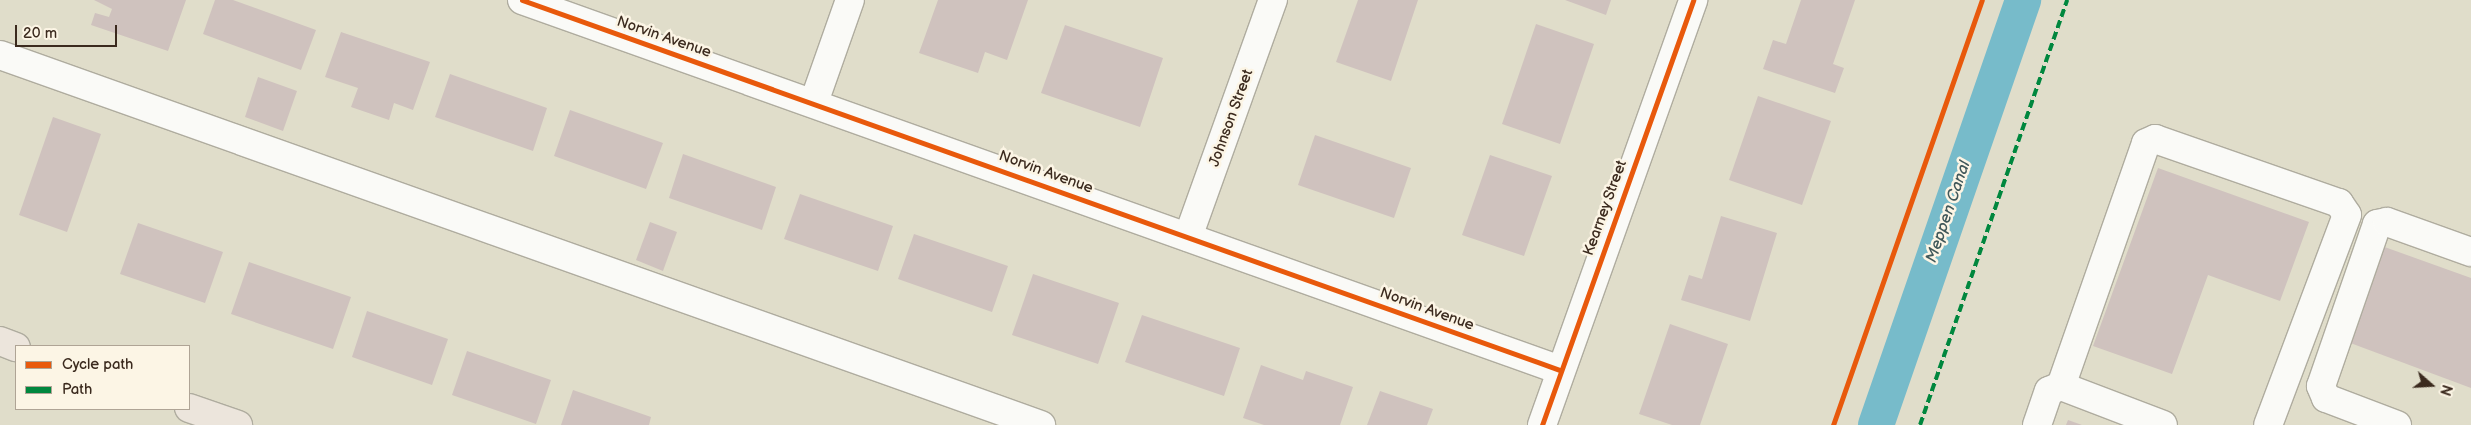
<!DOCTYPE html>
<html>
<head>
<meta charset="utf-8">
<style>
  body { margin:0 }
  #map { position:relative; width:2471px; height:425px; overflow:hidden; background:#e0ddca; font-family:"Balsamiq Sans",sans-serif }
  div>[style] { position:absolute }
  .canal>* { height:36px; margin:-18px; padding:0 18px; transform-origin:18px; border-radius:18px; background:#77bbca }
  .building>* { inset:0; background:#cfc2be }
  .roads { filter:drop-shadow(1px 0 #afac9f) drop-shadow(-1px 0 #afac9f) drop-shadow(0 1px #afac9f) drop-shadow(0 -1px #afac9f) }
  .minor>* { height:28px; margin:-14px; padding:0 14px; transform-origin:14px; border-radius:14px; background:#fafaf7 }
  .major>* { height:28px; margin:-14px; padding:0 14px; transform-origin:14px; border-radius:14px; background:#ece5dc }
  .quiet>* { height:4px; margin-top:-2px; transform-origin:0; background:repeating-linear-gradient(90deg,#00873e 0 8px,transparent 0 12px) }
  .cycleway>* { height:5px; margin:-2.5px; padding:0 2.5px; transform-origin:2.5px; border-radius:2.5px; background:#e8590c }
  span { translate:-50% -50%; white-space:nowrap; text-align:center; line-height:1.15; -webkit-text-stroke:5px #fcf5e5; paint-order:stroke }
  .street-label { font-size:15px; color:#3b2a1e }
  .water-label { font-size:16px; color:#40585a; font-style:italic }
  .legend { position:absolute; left:15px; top:345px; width:175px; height:65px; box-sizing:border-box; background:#fcf5e5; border:1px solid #afa495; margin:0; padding:6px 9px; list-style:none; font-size:15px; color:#3b2a1e }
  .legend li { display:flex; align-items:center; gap:10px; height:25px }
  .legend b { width:25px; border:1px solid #afa495 }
  .north { position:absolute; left:2406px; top:360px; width:50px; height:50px; -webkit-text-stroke:4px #fcf5e5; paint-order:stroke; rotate:109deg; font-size:14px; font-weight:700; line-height:20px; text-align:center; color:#3b2a1e }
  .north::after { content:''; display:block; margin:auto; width:18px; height:22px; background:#3b2a1e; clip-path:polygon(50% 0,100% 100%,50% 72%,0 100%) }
  .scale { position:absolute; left:15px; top:25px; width:102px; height:22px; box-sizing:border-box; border:2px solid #3b2a1e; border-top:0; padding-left:6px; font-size:15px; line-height:18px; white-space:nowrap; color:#3b2a1e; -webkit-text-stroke:4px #fcf5e5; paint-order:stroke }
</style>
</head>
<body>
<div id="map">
  <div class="canal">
    <i style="left:1876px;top:425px;width:450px;rotate:-70.9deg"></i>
  </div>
  <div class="building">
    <i style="clip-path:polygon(94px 0,186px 0,168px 51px,91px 25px,95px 13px,109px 17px,112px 9px)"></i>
    <i style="clip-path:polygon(215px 0,233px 0,316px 30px,301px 70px,203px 34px)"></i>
    <i style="clip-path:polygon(938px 0,1028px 0,1007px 60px,985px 52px,978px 73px,919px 53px)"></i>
    <i style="clip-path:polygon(1358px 0,1418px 0,1391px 81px,1336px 62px)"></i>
    <i style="clip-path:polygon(1565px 0,1611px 0,1606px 15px)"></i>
    <i style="clip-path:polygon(1801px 0,1855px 0,1833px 64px,1844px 68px,1835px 93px,1763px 69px,1773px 40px,1786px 44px)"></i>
    <i style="clip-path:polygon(1536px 24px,1594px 44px,1560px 144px,1502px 124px)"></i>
    <i style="clip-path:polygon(1065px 25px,1163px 58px,1140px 127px,1041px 93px)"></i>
    <i style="clip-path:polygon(341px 32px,430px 62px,413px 110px,394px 103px,389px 120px,351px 107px,358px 88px,325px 77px)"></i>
    <i style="clip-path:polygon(450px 74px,547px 108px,533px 151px,435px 117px)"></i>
    <i style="clip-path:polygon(258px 77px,297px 91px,283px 131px,245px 117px)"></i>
    <i style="clip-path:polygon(1758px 96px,1831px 121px,1802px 205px,1729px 180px)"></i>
    <i style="clip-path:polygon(570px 110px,663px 143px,646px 189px,554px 156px)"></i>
    <i style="clip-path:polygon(53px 117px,101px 134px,67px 232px,19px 215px)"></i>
    <i style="clip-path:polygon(1315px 135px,1411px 168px,1394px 218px,1298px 185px)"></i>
    <i style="clip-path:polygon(683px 154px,776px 187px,762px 230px,669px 198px)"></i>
    <i style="clip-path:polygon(1490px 155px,1552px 176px,1524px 256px,1462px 235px)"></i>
    <i style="clip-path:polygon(2158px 168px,2309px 222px,2280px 301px,2208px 275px,2172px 374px,2093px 346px)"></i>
    <i style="clip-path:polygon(800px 194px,893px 226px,878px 271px,784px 239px)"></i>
    <i style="clip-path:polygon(1721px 216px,1777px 233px,1750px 321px,1681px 300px,1689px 275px,1702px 279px)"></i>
    <i style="clip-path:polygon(650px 222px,677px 232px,663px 271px,636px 260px)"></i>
    <i style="clip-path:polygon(138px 223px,223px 252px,205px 303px,120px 274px)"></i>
    <i style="clip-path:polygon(914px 234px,1008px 266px,992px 312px,898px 279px)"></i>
    <i style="clip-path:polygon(2379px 245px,2471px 278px,2471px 388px,2345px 341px)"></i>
    <i style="clip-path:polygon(249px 262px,351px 297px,333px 349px,231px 314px)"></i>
    <i style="clip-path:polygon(1033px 274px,1119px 303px,1098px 364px,1012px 335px)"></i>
    <i style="clip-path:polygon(367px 311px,448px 339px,432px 385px,352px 357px)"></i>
    <i style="clip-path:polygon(1142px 315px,1240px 348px,1224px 396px,1125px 362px)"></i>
    <i style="clip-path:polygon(1670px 324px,1728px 344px,1700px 425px,1672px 425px,1639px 414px)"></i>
    <i style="clip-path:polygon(467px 351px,551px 380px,536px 424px,452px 395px)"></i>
    <i style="clip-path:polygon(1261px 365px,1303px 380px,1306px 371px,1353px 387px,1340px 425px,1264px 425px,1243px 418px)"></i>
    <i style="clip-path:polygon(573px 390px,651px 417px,649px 425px,561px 425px)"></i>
    <i style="clip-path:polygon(1380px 391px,1433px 409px,1427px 425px,1367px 425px)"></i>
    <i style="clip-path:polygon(2068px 420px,2082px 425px,2066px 425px)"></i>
  </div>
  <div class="roads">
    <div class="minor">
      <i style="left:522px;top:0;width:1102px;rotate:19.62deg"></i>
      <i style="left:0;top:55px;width:1105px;rotate:19.57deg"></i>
      <i style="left:814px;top:102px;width:108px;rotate:-70.6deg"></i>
      <i style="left:1188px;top:237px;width:252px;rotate:-70.3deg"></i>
      <i style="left:2061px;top:386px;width:257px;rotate:-70.7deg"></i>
      <i style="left:2146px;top:143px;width:10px;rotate:-24deg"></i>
      <i style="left:2155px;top:139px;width:195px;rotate:19.2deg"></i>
      <i style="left:2339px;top:203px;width:14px;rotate:56deg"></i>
      <i style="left:2347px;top:215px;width:224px;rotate:110.6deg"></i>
      <i style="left:1542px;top:425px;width:451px;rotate:-70.4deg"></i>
      <i style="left:2037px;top:425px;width:36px;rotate:-71deg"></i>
      <i style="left:2049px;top:391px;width:13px;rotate:-23deg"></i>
      <i style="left:2061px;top:386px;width:109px;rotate:20.9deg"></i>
      <i style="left:2397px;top:425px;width:76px;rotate:-159.2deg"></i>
      <i style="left:2326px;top:398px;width:13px;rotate:-113deg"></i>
      <i style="left:2321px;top:386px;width:171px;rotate:-70.9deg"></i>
      <i style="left:2377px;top:224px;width:10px;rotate:-11deg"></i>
      <i style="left:2387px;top:222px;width:89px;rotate:19.7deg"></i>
    </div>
    <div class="major">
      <i style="left:0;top:341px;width:17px;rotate:21deg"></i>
      <i style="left:189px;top:408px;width:52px;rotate:19.1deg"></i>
    </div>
  </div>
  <div class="quiet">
    <i style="left:1920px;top:425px;width:450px;rotate:-70.9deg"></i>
  </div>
  <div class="cycleway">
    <i style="left:522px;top:0;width:1102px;rotate:19.62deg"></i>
    <i style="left:1542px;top:425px;width:451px;rotate:-70.4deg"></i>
    <i style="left:1833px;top:425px;width:450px;rotate:-70.7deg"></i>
  </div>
  <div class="street-label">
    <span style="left:664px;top:37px;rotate:19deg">Norvin Avenue</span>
    <span style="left:1231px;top:118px;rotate:-70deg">Johnson Street</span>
    <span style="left:1046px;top:172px;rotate:20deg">Norvin Avenue</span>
    <span style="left:1605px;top:208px;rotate:-70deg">Kearney Street</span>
    <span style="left:1427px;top:309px;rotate:20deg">Norvin Avenue</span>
  </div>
  <div class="water-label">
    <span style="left:1949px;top:212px;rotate:-71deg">Meppen Canal</span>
  </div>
  <ul class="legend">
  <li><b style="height:6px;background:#e8590c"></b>Cycle path</li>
  <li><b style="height:6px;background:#00873e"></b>Path</li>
  </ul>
  <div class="north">N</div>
  <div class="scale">20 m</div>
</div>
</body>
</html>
